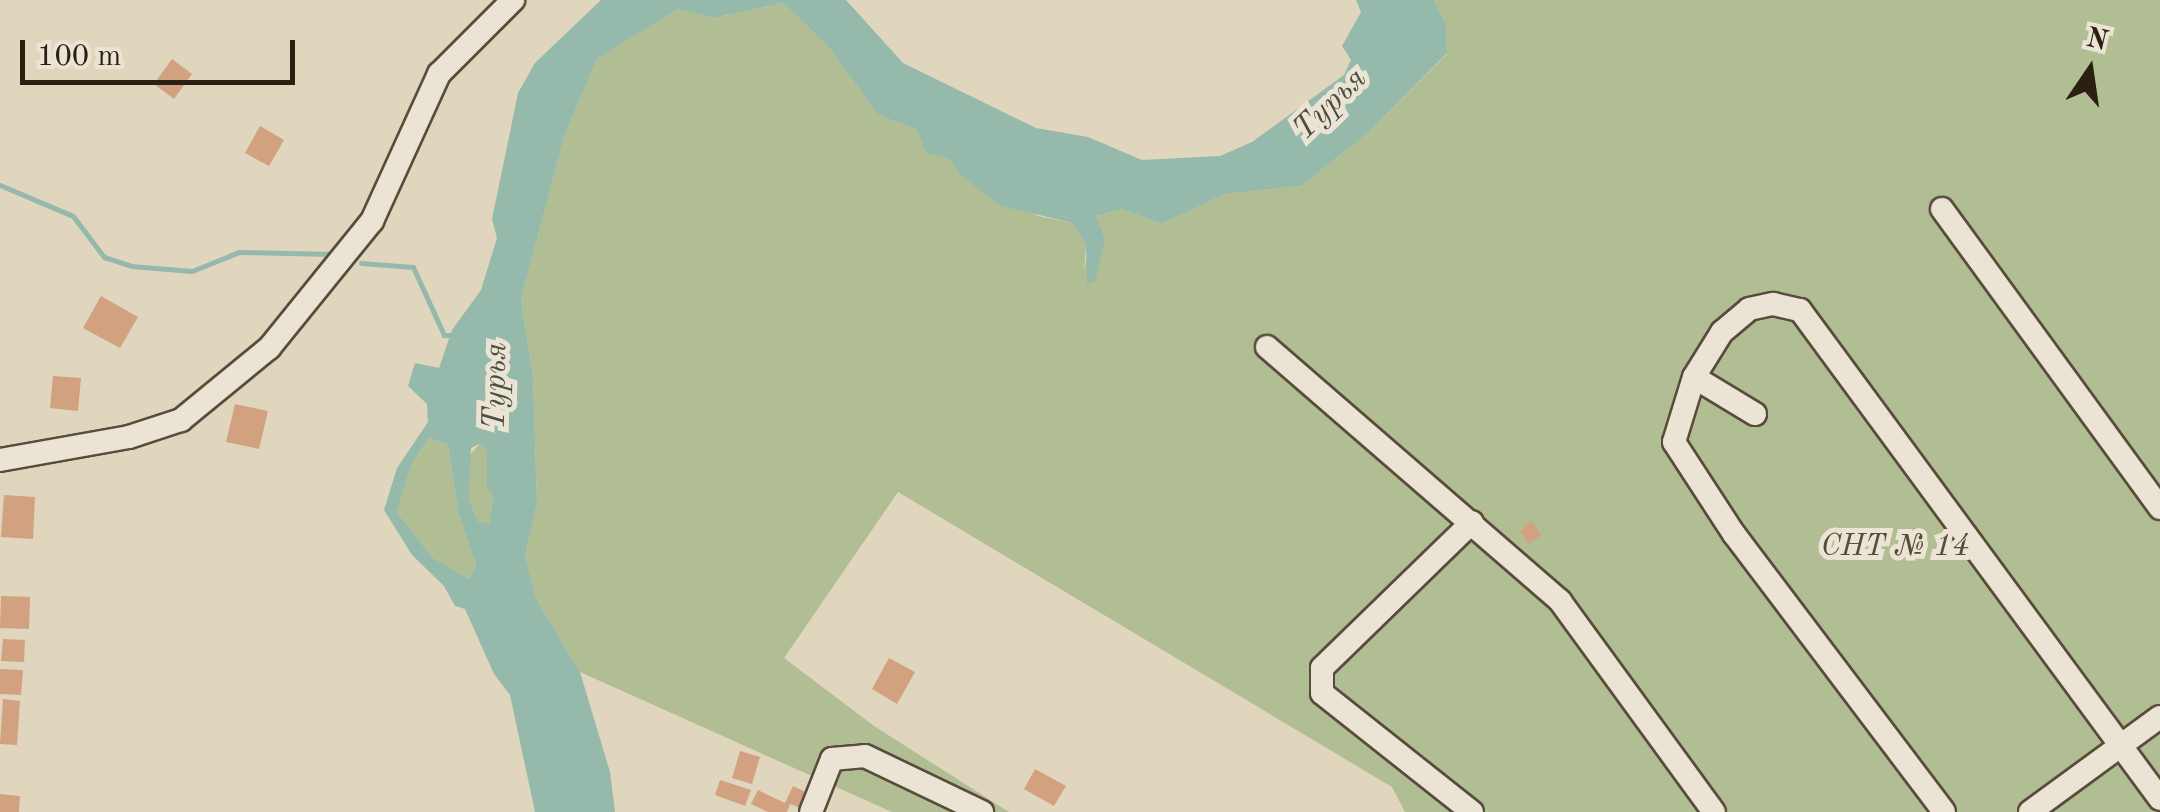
<!DOCTYPE html>
<html>
<head>
<meta charset="utf-8">
<style>
  body { margin:0 }
  #map { position:relative; width:2160px; height:812px; overflow:hidden; background:#e0d5bd; font-family:"Old Standard TT",serif }
  div>[style] { position:absolute }
  .green>* { inset:0; background:#b1bd92 }
  .water>* { inset:0; background:#95b9ab }
  .stream>* { height:5px; margin:-2.5px; padding:0 2.5px; transform-origin:2.5px; border-radius:2.5px; background:#95b9ab }
  .building>* { inset:0; background:#d2a280 }
  .roads { filter:drop-shadow(2px 0 #584c3c) drop-shadow(-2px 0 #584c3c) drop-shadow(0 2px #584c3c) drop-shadow(0 -2px #584c3c) }
  .minor>* { height:22px; margin:-11px; padding:0 11px; transform-origin:11px; border-radius:11px; background:#ebe4d4 }
  span { translate:-50% -50%; white-space:nowrap; text-align:center; line-height:1.15; -webkit-text-stroke:10px #ebe4d4; paint-order:stroke }
  .park-label { font-size:30px; color:#524e38; font-style:italic }
  .water-label { font-size:32px; color:#4a4d3f; font-style:italic }
  .north { position:absolute; left:2040px; top:20px; width:100px; height:100px; -webkit-text-stroke:8px #ebe4d4; paint-order:stroke; rotate:13deg; font-size:28px; font-weight:700; line-height:40px; text-align:center; color:#2a1f11 }
  .north::after { content:''; display:block; margin:auto; width:35px; height:45px; background:#2a1f11; clip-path:polygon(50% 0,100% 100%,50% 72%,0 100%) }
  .scale { position:absolute; left:20px; top:40px; width:275px; height:45px; box-sizing:border-box; border:5px solid #2a1f11; border-top:0; padding-left:12px; font-size:30px; line-height:35px; white-space:nowrap; color:#2a1f11; -webkit-text-stroke:8px #ebe4d4; paint-order:stroke }
</style>
</head>
<body>
<div id="map">
  <div class="green">
    <i style="clip-path:polygon(1434px 0,2160px 0,2160px 812px,1405px 812px,1392px 787px,898px 492px,784px 658px,874px 726px,1009px 812px,892px 812px,580px 672px,536px 598px,525px 556px,537px 504px,533px 377px,521px 299px,565px 134px,597px 59px,678px 9px,715px 18px,783px 3px,828px 46px,878px 115px,916px 129px,926px 153px,951px 159px,959px 174px,1038px 216px,1073px 223px,1086px 246px,1084px 270px,1096px 216px,1121px 209px,1162px 224px,1225px 194px,1301px 186px,1368px 133px,1447px 54px,1446px 24px)"></i>
    <i style="clip-path:polygon(429px 438px,448px 445px,458px 512px,476px 565px,469px 579px,432px 557px,397px 512px,412px 463px)"></i>
    <i style="clip-path:polygon(479px 444px,487px 451px,487px 488px,493px 496px,489px 524px,478px 521px,469px 500px,470px 455px)"></i>
  </div>
  <div class="water">
    <i style="clip-path:polygon(evenodd,601px 0,846px 0,903px 63px,1036px 128px,1088px 137px,1142px 160px,1220px 156px,1252px 142px,1344px 75px,1351px 60px,1342px 46px,1361px 12px,1356px 0,1434px 0,1446px 24px,1447px 53px,1368px 133px,1301px 186px,1225px 194px,1162px 224px,1121px 209px,1096px 216px,1105px 240px,1095px 282px,1087px 284px,1086px 246px,1073px 223px,1001px 206px,959px 174px,950px 159px,926px 153px,916px 129px,878px 115px,828px 46px,783px 3px,714px 18px,678px 9px,597px 59px,565px 134px,521px 299px,533px 377px,537px 504px,525px 556px,536px 598px,580px 672px,610px 772px,615px 812px,535px 812px,510px 695px,494px 674px,465px 609px,455px 606px,444px 586px,412px 555px,384px 510px,397px 468px,428px 422px,427px 404px,408px 386px,415px 363px,439px 368px,452px 330px,481px 290px,497px 238px,492px 219px,518px 93px,535px 63px,601px 0,429px 438px,448px 445px,458px 512px,476px 565px,469px 579px,432px 557px,397px 512px,412px 463px,429px 438px,601px 0,479px 444px,487px 451px,487px 488px,493px 496px,489px 524px,478px 521px,469px 500px,471px 448px,479px 444px)"></i>
  </div>
  <div class="stream">
    <i style="left:0;top:185px;width:79px;rotate:23deg"></i>
    <i style="left:73px;top:216px;width:51px;rotate:52.9deg"></i>
    <i style="left:104px;top:257px;width:28px;rotate:18deg"></i>
    <i style="left:131px;top:266px;width:61px;rotate:4.7deg"></i>
    <i style="left:192px;top:271px;width:51px;rotate:-22deg"></i>
    <i style="left:239px;top:252px;width:95px;rotate:1.2deg"></i>
    <i style="left:361px;top:263px;width:52px;rotate:4.4deg"></i>
    <i style="left:413px;top:267px;width:75px;rotate:65.5deg"></i>
    <i style="left:444px;top:335px;width:9px"></i>
  </div>
  <div class="building">
    <i style="clip-path:polygon(172px 59px,192px 74px,174px 99px,154px 84px)"></i>
    <i style="clip-path:polygon(260px 126px,284px 140px,269px 166px,245px 153px)"></i>
    <i style="clip-path:polygon(101px 296px,138px 317px,120px 348px,83px 328px)"></i>
    <i style="clip-path:polygon(53px 376px,81px 378px,78px 411px,50px 408px)"></i>
    <i style="clip-path:polygon(235px 404px,268px 411px,259px 449px,226px 442px)"></i>
    <i style="clip-path:polygon(4px 495px,35px 497px,33px 539px,1px 537px)"></i>
    <i style="clip-path:polygon(1532px 521px,1541px 535px,1529px 544px,1520px 531px)"></i>
    <i style="clip-path:polygon(1px 596px,30px 597px,29px 629px,0 628px)"></i>
    <i style="clip-path:polygon(3px 639px,25px 640px,24px 662px,1px 661px)"></i>
    <i style="clip-path:polygon(889px 658px,915px 672px,897px 704px,872px 689px)"></i>
    <i style="clip-path:polygon(0 669px,23px 670px,21px 695px,0 694px)"></i>
    <i style="clip-path:polygon(3px 699px,20px 701px,17px 745px,0 744px)"></i>
    <i style="clip-path:polygon(740px 751px,760px 757px,752px 784px,732px 778px)"></i>
    <i style="clip-path:polygon(1035px 769px,1066px 786px,1054px 806px,1024px 789px)"></i>
    <i style="clip-path:polygon(720px 780px,751px 790px,745px 806px,715px 795px)"></i>
    <i style="clip-path:polygon(793px 786px,812px 795px,805px 810px,790px 804px,787px 812px,768px 812px,751px 804px,758px 790px,785px 803px)"></i>
    <i style="clip-path:polygon(0 794px,20px 796px,19px 812px,0 812px)"></i>
  </div>
  <div class="roads">
    <div class="minor">
      <i style="left:1942px;top:209px;width:370px;rotate:53.9deg"></i>
      <i style="left:1267px;top:347px;width:388px;rotate:40.9deg"></i>
      <i style="left:1560px;top:601px;width:261px;rotate:53.9deg"></i>
      <i style="left:1694px;top:377px;width:68px;rotate:107.1deg"></i>
      <i style="left:1674px;top:442px;width:110px;rotate:56.9deg"></i>
      <i style="left:1734px;top:534px;width:348px;rotate:52.9deg"></i>
      <i style="left:1755px;top:414px;width:71px;rotate:-148.8deg"></i>
      <i style="left:1694px;top:377px;width:53px;rotate:-58.1deg"></i>
      <i style="left:1722px;top:332px;width:35px;rotate:-40deg"></i>
      <i style="left:1749px;top:309px;width:25px;rotate:-12deg"></i>
      <i style="left:1773px;top:304px;width:28px;rotate:13deg"></i>
      <i style="left:1800px;top:310px;width:607px;rotate:53.64deg"></i>
      <i style="left:0;top:460px;width:131px;rotate:-10.1deg"></i>
      <i style="left:129px;top:437px;width:55px;rotate:-18.1deg"></i>
      <i style="left:181px;top:420px;width:114px;rotate:-39.3deg"></i>
      <i style="left:269px;top:348px;width:164px;rotate:-51deg"></i>
      <i style="left:372px;top:221px;width:162px;rotate:-65.5deg"></i>
      <i style="left:439px;top:74px;width:105px;rotate:-45deg"></i>
      <i style="left:811px;top:812px;width:57px;rotate:-68.4deg"></i>
      <i style="left:832px;top:759px;width:33px;rotate:-5deg"></i>
      <i style="left:865px;top:756px;width:130px;rotate:25.6deg"></i>
      <i style="left:1472px;top:812px;width:191px;rotate:-141.6deg"></i>
      <i style="left:1322px;top:693px;width:25px;rotate:-90deg"></i>
      <i style="left:1322px;top:668px;width:209px;rotate:-44.2deg"></i>
      <i style="left:2030px;top:812px;width:161px;rotate:-36.2deg"></i>
    </div>
  </div>
  <div class="park-label">
    <span style="left:1895px;top:547px">СНТ № 14</span>
  </div>
  <div class="water-label">
    <span style="left:1331px;top:105px;rotate:-44deg">Турья</span>
    <span style="left:497px;top:386px;rotate:-89deg">Турья</span>
  </div>
  <div class="north">N</div>
  <div class="scale">100 m</div>
</div>
</body>
</html>
